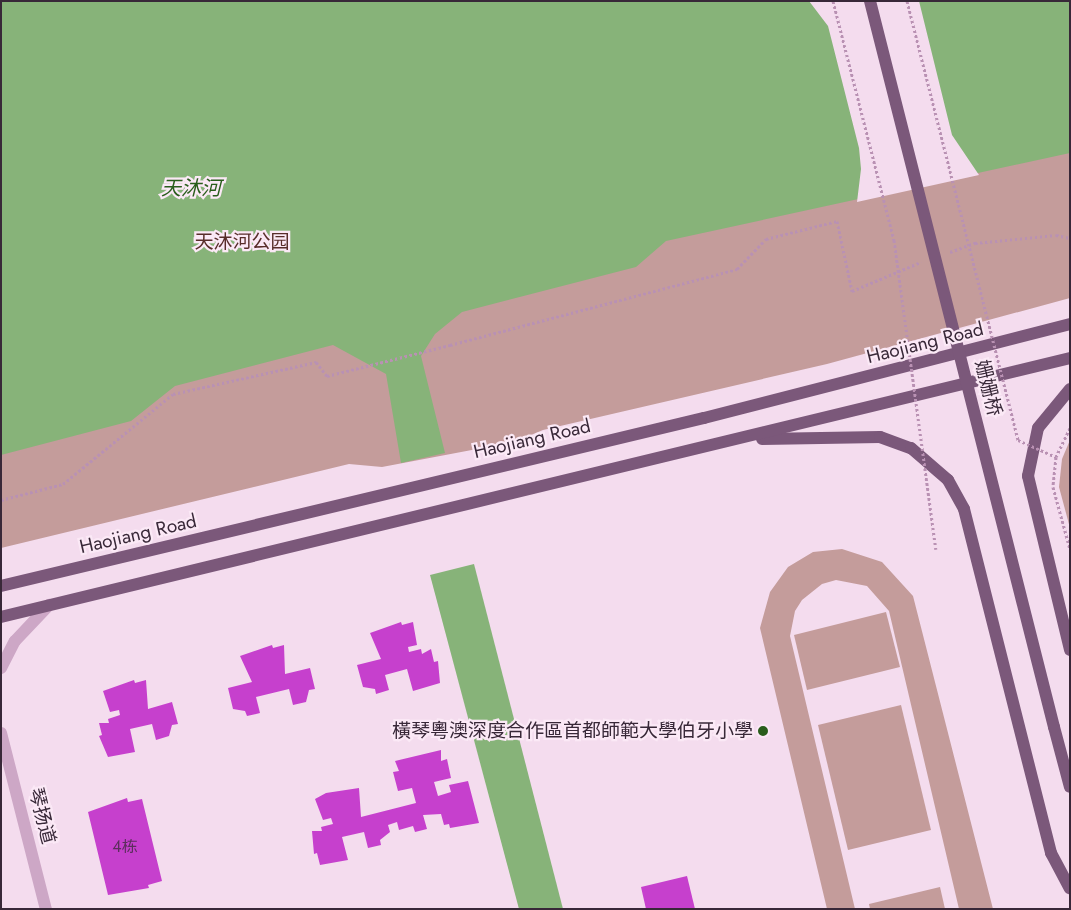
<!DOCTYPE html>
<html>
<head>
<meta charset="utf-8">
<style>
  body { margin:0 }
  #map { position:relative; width:1071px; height:910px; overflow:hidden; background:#f4dcee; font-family:Jost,"Noto Sans SC",sans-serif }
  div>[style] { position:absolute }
  .green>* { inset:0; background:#c49c9b }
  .water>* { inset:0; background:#87b379 }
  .pier>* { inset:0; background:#f4dcee }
  .building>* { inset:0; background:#c640cd }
  .path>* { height:3px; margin-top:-1.5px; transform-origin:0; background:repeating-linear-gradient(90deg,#b991b3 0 2.5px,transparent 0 5px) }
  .minor>* { height:12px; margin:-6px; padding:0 6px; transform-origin:6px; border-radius:6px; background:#cda7c6 }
  .major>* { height:12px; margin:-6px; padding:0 6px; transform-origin:6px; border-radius:6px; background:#7b587a }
  .path-bridge>* { height:3px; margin-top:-1.5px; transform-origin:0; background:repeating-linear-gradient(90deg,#b991b3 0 2.5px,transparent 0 5px) }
  .major-bridge>* { height:12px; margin:-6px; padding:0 6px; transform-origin:6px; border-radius:6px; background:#7b587a }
  .dots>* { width:14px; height:14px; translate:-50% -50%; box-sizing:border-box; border:2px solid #fbe9f6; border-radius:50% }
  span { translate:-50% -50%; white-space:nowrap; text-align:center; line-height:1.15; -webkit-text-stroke:4.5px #fbe9f6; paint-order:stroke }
  .number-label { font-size:16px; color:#5c2e5d }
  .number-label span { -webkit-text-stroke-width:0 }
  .park-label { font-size:19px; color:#582d2a }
  .street-label { font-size:19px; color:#382838 }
  .poi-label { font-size:19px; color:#382838 }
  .right { translate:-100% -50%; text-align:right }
  .water-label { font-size:20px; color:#295d1b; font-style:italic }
  .frame { position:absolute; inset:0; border:2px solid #382838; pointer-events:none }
</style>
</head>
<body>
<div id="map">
  <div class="green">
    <i style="clip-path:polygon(1px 1px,1070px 1px,1070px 298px,827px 364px,543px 430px,514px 442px,382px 467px,349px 464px,1px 548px)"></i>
    <i style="clip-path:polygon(1070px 440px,1070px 528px,1059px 487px,1062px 459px)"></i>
    <i style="clip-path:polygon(842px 549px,882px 562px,913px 596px,993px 909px,959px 909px,889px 611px,867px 586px,836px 580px,822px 584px,802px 600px,795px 611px,790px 636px,855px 909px,827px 909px,760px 628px,770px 592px,788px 567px,813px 552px)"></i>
    <i style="clip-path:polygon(886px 612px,900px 667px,807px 690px,794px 635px)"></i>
    <i style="clip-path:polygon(901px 705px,931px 830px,848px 850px,818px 725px)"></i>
    <i style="clip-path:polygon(940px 887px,945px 909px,870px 909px,869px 904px)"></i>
  </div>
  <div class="water">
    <i style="clip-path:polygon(1px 1px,1070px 1px,1070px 153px,666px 241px,636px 267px,462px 312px,435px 334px,421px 356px,445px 453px,401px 463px,386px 374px,333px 345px,175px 386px,131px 421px,1px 455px)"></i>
    <i style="clip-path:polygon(474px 564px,563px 909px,519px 909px,430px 575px)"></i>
  </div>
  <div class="pier">
    <i style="clip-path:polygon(809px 1px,919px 1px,952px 135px,979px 175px,857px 202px,861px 169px,859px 148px,828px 26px)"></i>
  </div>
  <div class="building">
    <i style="clip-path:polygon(401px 622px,402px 625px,413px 622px,417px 645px,408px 647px,409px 652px,421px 649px,422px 654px,431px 649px,434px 662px,438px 661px,440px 683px,413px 691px,407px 669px,385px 675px,389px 690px,376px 694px,375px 689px,363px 687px,357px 665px,381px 659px,370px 633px)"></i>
    <i style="clip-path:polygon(272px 645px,273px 648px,284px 645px,285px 674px,310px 668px,315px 689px,309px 690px,306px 702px,293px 705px,289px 689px,256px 697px,260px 713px,247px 716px,245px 711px,233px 709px,228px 688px,252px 682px,240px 656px)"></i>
    <i style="clip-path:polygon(134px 680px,135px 683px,146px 680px,148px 709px,172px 702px,178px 724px,172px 725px,169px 736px,156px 740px,152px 724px,130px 729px,135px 752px,108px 757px,99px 736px,102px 735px,99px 723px,109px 723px,108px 719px,120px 715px,119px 710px,110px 712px,103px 691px)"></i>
    <i style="clip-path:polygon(441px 750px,441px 761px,447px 759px,451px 778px,434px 782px,438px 796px,451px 792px,449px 785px,468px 781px,479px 823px,450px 828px,449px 824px,444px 825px,441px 814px,423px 815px,427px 829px,415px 832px,413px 826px,399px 830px,397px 822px,388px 825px,390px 832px,380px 840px,381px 845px,368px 848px,364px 832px,342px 837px,348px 860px,320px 865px,317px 853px,314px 854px,312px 831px,322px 831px,321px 827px,333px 824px,331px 818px,323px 820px,315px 799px,326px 793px,359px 788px,361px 817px,416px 803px,412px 788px,398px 791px,393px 772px,399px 771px,395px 761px)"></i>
    <i style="clip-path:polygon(127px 798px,128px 802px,142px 799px,162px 881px,148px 885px,149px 888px,108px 895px,88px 812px)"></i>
    <i style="clip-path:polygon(687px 876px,695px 909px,646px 909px,641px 887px)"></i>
  </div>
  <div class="path">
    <i style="left:950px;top:252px;width:27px;rotate:-20deg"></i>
    <i style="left:975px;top:243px;width:81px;rotate:-5.6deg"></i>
    <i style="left:1056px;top:235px;width:14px;rotate:12deg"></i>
    <i style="left:1070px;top:428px;width:32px;rotate:116deg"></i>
    <i style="left:1056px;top:457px;width:30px;rotate:96deg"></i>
    <i style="left:1053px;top:487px;width:64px;rotate:74.7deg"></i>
    <i style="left:1px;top:500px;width:64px;rotate:-14.5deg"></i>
    <i style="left:63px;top:484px;width:142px;rotate:-39.3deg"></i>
    <i style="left:173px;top:394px;width:147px;rotate:-12.6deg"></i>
    <i style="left:316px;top:362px;width:18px;rotate:52deg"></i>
    <i style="left:327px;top:376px;width:127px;rotate:-14.1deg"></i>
    <i style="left:450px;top:345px;width:297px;rotate:-14.8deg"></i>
    <i style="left:737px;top:269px;width:42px;rotate:-46deg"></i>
    <i style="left:766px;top:239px;width:73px;rotate:-14.2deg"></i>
    <i style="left:837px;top:221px;width:72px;rotate:77.9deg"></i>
    <i style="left:852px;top:291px;width:75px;rotate:-22.8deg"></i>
  </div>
  <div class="minor">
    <i style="left:1px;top:668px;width:30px;rotate:-63deg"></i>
    <i style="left:15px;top:641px;width:50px;rotate:-46.6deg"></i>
    <i style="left:1px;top:733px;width:182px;rotate:75.7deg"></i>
  </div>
  <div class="major">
    <i style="left:1070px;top:389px;width:50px;rotate:129.4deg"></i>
    <i style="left:1038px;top:428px;width:49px;rotate:101.8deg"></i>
    <i style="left:1028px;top:476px;width:179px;rotate:76.4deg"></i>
    <i style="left:762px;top:439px;width:118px;rotate:-1deg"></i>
    <i style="left:880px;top:437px;width:33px;rotate:20deg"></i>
    <i style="left:911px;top:448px;width:49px;rotate:40.9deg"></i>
    <i style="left:948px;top:480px;width:33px;rotate:61deg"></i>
    <i style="left:964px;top:509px;width:355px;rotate:75.8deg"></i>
    <i style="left:1051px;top:853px;width:40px;rotate:62deg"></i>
    <i style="left:1px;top:586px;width:723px;rotate:-13.44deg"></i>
    <i style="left:704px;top:418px;width:378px;rotate:-14.4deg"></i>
    <i style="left:1px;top:617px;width:1100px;rotate:-13.62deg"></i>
    <i style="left:1054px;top:727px;width:62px;rotate:75.1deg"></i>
  </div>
  <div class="path-bridge">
    <i style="left:833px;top:1px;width:247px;rotate:75.7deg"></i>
    <i style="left:894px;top:240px;width:312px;rotate:82.3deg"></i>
    <i style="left:907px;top:1px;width:453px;rotate:75.8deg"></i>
    <i style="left:1018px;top:440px;width:42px;rotate:24.1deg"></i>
  </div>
  <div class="major-bridge">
    <i style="left:870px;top:1px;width:749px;rotate:75.78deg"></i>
  </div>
  <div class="dots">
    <i style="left:763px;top:731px;background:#295d1b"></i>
  </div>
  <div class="number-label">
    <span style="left:125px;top:847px">4栋</span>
  </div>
  <div class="park-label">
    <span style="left:242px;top:242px">天沐河公园</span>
  </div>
  <div class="street-label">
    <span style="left:925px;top:343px;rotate:-14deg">Haojiang Road</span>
    <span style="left:988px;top:388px;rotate:76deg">姗姗桥</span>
    <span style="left:532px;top:439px;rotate:-13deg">Haojiang Road</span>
    <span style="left:138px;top:534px;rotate:-13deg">Haojiang Road</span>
    <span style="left:42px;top:816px;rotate:76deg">琴扬道</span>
  </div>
  <div class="poi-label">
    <span class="right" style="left:753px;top:731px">橫琴粵澳深度合作區首都師範大學伯牙小學</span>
  </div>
  <div class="water-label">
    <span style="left:191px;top:188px">天沐河</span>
  </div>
  <div class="frame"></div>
</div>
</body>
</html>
